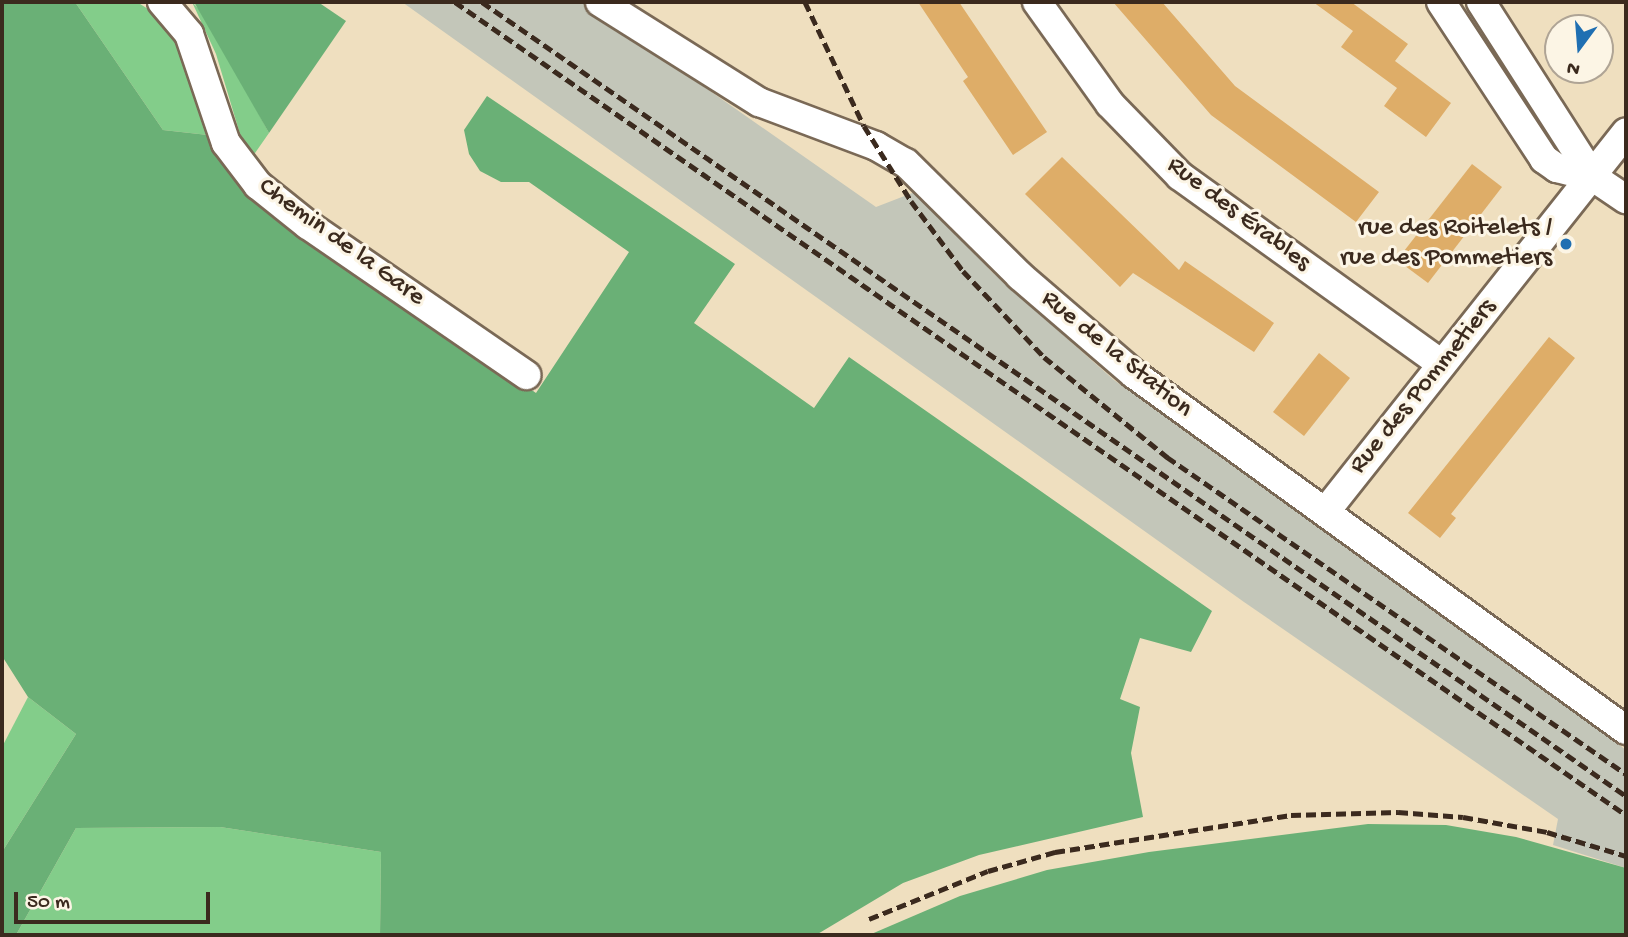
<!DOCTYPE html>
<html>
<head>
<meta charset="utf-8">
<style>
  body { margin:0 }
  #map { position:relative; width:1628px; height:937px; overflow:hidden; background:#efdfbf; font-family:"Gochi Hand",sans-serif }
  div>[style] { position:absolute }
  .industrial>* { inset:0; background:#c3c6b9 }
  .green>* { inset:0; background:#83cd8a }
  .forest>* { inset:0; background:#6ab076 }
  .building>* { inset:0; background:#dead68 }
  .roads { filter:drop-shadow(2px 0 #7a6956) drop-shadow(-2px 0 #7a6956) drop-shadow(0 2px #7a6956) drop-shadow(0 -2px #7a6956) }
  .minor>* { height:28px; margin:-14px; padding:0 14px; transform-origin:14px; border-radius:14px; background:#fff }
  .rail>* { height:5px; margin-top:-2.5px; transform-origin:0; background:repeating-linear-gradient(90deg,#3b2a1e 0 10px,transparent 0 15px) }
  .dots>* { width:19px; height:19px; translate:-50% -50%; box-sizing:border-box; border:4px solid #fcf5e5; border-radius:50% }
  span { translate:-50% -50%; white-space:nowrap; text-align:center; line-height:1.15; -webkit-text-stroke:6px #fcf5e5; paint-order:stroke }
  .street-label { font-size:26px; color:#3b2a1e }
  .poi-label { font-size:26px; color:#3b2a1e }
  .right { translate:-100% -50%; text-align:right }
  .frame { position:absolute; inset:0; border:4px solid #3b2a1e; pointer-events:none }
  .north { position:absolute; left:1544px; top:14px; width:70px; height:70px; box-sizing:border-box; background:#fcf5e5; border:2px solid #afa495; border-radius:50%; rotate:196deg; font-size:19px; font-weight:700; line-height:28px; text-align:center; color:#3b2a1e }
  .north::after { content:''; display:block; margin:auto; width:24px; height:32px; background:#1f6fb2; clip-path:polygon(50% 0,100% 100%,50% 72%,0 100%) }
  .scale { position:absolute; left:14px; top:892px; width:196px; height:32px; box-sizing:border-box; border:4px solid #3b2a1e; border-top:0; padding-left:9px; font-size:21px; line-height:24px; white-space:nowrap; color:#3b2a1e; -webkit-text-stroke:5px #fcf5e5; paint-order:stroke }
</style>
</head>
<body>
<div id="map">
  <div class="industrial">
    <i style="clip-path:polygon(402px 2px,583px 2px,876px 207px,920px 190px,991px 271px,1114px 380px,1626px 750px,1626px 868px,1553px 845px,1558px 819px,1244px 602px)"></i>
  </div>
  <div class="green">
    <i style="clip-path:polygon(75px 2px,137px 2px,159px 16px,185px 55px,208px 135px,163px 130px)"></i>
    <i style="clip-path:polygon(192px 2px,205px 15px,269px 133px,253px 156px,240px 134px,216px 54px)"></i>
    <i style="clip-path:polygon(28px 697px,76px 734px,2px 852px,2px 747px)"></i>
    <i style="clip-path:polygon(220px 827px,381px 852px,380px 935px,16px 935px,76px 828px)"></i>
  </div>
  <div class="forest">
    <i style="clip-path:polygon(2px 2px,75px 2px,163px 130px,208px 135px,235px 180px,258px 205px,536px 393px,629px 252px,529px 182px,501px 182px,480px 171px,469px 154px,464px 130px,487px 96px,735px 264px,694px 323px,814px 408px,849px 357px,1212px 611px,1191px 652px,1140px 638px,1120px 699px,1140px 707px,1131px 753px,1143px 817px,979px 855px,903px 883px,816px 935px,380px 935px,381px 852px,220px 827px,76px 828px,16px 935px,2px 935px,2px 852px,76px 734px,28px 697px,2px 656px)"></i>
    <i style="clip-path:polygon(194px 2px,318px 2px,346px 21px,269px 133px)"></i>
    <i style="clip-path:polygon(1368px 824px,1446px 825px,1516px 837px,1626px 868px,1626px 935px,869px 935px,960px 896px,1047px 870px,1149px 852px)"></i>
  </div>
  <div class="building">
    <i style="clip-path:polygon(918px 2px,959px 2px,1047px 132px,1013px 155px,963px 81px,968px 77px)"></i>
    <i style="clip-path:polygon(1113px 2px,1162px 2px,1235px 86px,1379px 192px,1356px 222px,1211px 115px)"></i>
    <i style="clip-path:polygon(1313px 2px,1351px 2px,1408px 44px,1395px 61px,1451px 103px,1426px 137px,1384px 106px,1397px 88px,1341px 47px,1353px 31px)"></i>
    <i style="clip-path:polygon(1062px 157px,1179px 270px,1185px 261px,1274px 323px,1254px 352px,1133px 273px,1120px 287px,1025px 194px)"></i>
    <i style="clip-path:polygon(1472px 164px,1502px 187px,1428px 283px,1397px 260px)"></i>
    <i style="clip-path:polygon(1549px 337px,1575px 358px,1451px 514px,1456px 518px,1440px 538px,1408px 513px)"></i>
    <i style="clip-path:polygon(1319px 353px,1350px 378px,1304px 436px,1273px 412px)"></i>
  </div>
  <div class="roads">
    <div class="minor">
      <i style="left:162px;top:2px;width:42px;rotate:49.8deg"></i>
      <i style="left:189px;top:34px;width:115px;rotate:71.3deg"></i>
      <i style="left:226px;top:143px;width:53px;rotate:52.7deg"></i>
      <i style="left:258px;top:185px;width:64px;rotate:38.7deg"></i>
      <i style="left:308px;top:225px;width:265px;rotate:34.5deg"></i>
      <i style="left:600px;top:2px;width:188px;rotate:32.2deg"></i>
      <i style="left:759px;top:102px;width:125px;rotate:20.6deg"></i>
      <i style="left:876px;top:146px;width:34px;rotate:30deg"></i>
      <i style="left:906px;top:163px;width:161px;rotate:44.7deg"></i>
      <i style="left:1020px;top:276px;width:150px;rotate:40.7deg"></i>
      <i style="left:1134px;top:374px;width:607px;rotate:35.89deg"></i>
      <i style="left:1037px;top:2px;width:125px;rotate:54.4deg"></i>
      <i style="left:1110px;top:104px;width:100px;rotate:45.8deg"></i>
      <i style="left:1180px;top:176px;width:322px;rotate:35.7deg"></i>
      <i style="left:1441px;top:2px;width:188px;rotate:56.7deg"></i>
      <i style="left:1544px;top:159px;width:16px;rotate:35deg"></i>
      <i style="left:1557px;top:168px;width:37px;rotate:14deg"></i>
      <i style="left:1593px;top:177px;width:40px;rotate:34deg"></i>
      <i style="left:1481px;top:2px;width:208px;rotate:57.4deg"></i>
      <i style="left:1326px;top:511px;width:483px;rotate:-51.6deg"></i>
    </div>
  </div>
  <div class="rail">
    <i style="left:455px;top:2px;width:1426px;rotate:34.77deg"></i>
    <i style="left:482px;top:2px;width:1393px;rotate:34.76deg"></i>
    <i style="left:805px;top:2px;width:137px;rotate:64.6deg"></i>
    <i style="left:864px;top:126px;width:89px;rotate:57.9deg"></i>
    <i style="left:911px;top:201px;width:87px;rotate:53.4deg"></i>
    <i style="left:963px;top:271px;width:118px;rotate:46.7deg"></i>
    <i style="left:1044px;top:357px;width:159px;rotate:39.1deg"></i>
    <i style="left:1167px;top:457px;width:558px;rotate:34.63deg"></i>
    <i style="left:869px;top:919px;width:128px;rotate:-22deg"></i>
    <i style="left:988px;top:871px;width:70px;rotate:-15.8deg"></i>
    <i style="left:1055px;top:852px;width:239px;rotate:-8.9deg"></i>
    <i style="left:1291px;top:815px;width:107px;rotate:-1.6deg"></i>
    <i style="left:1398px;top:812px;width:65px;rotate:4.4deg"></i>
    <i style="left:1463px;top:817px;width:85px;rotate:10.1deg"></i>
    <i style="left:1547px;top:832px;width:83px;rotate:16.9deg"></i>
  </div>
  <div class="dots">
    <i style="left:1566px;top:244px;background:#1f6fb2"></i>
  </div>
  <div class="street-label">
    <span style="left:1238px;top:215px;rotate:37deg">Rue des Érables</span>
    <span style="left:341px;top:243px;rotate:36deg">Chemin de la Gare</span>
    <span style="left:1116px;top:355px;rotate:39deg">Rue de la Station</span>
    <span style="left:1424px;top:387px;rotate:-51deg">Rue des Pommetiers</span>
  </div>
  <div class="poi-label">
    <span class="right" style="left:1552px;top:244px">rue des Roitelets /<br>rue des Pommetiers</span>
  </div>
  <div class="frame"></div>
  <div class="north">N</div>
  <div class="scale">50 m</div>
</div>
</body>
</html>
